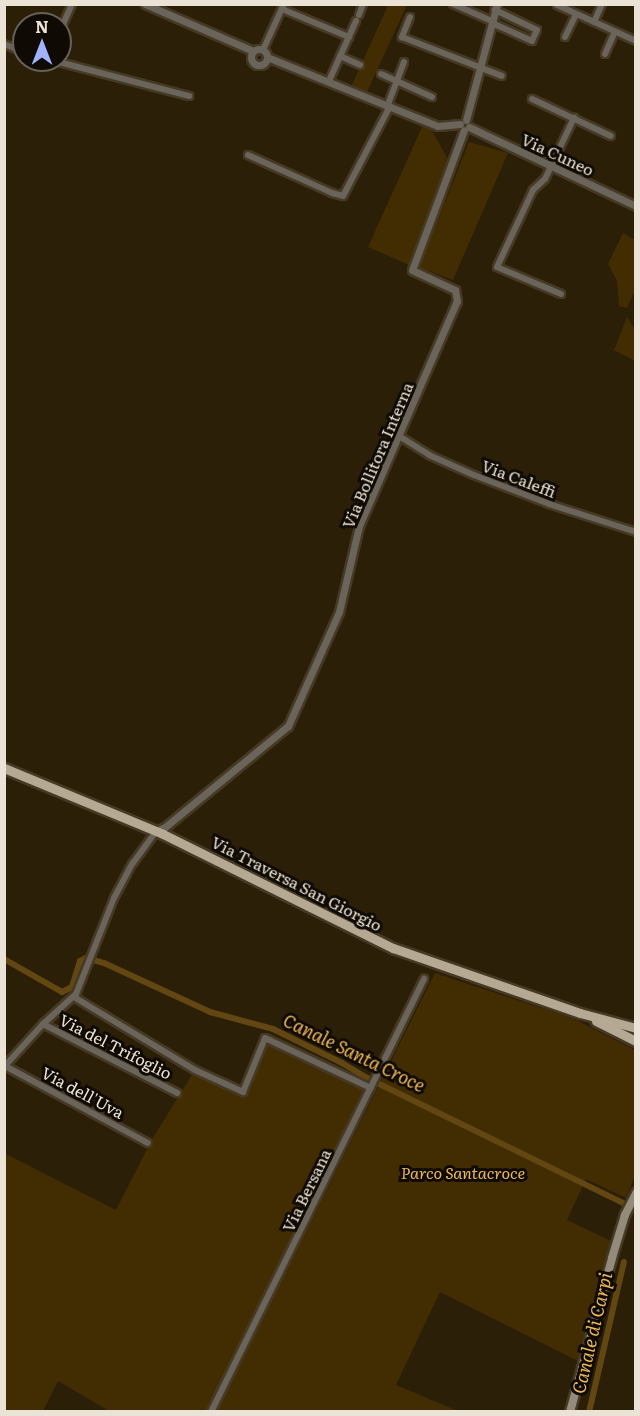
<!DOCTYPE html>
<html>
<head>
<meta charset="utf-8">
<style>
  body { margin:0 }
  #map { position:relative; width:640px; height:1416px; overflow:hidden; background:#2b1f08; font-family:Literata,serif }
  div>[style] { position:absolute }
  .green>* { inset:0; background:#422d02 }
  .canal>* { height:6px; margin:-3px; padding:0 3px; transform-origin:3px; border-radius:3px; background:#634712 }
  .roads { filter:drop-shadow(2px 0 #463a25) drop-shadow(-2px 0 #463a25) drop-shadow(0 2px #463a25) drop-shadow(0 -2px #463a25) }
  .minor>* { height:6px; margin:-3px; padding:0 3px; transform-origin:3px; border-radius:3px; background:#6b645a }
  .tertiary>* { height:7px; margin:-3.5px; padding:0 3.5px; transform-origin:3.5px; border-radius:3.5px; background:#6b645a }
  .tertiary>.ring { margin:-3.5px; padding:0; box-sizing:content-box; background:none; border:7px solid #6b645a; border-radius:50% }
  .secondary>* { height:8px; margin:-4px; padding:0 4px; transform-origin:4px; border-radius:4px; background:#958b7a }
  .primary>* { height:9px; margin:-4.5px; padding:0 4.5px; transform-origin:4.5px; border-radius:4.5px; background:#b6a993 }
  span { translate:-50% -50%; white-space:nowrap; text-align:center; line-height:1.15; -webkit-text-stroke:6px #0f0a03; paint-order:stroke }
  .street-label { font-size:16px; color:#ebe3d5 }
  .park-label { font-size:16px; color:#edb85b; font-style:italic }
  .water-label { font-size:18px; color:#eeb95b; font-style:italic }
  .frame { position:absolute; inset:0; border:6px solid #ebe3d5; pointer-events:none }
  .north { position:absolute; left:12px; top:12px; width:60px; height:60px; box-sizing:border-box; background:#0f0a03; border:2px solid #676157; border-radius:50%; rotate:0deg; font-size:16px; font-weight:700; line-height:24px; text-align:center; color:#ebe3d5 }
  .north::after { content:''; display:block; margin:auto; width:21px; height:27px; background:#a1b3fd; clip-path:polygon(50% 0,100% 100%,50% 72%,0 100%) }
</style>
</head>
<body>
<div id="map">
  <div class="green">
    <i style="clip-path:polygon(388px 5px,407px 5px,367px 92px,352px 85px)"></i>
    <i style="clip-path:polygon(422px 127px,431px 129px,449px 161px,409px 265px,368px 247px)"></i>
    <i style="clip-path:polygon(469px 142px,508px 153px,453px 280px,419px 267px)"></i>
    <i style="clip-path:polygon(623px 233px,635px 240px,635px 290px,627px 308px,619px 306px,617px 281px,608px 264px)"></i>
    <i style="clip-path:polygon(627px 317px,635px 330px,635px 361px,614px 350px)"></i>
    <i style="clip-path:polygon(435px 973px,572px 1018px,635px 1050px,635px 1176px,626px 1198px,586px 1179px,567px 1220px,611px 1241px,580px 1362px,440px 1292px,396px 1385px,458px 1411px,217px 1410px)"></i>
    <i style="clip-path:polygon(268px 1042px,366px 1091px,209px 1411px,109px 1411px,58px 1381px,43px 1411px,5px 1411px,4px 1153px,116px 1210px,151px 1141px,193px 1073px,245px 1097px)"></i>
  </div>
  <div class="canal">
    <i style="left:4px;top:959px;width:67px;rotate:29.6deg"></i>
    <i style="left:62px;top:992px;width:11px;rotate:-27deg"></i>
    <i style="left:72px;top:987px;width:27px;rotate:-73deg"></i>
    <i style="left:80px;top:961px;width:7px;rotate:-27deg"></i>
    <i style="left:86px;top:958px;width:19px;rotate:16deg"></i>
    <i style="left:104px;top:963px;width:117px;rotate:24.8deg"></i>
    <i style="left:210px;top:1012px;width:65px;rotate:15.1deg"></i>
    <i style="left:273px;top:1029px;width:77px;rotate:26.2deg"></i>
    <i style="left:342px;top:1063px;width:29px;rotate:31deg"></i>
    <i style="left:367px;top:1078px;width:299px;rotate:26deg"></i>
    <i style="left:589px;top:1412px;width:154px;rotate:-76.9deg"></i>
  </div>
  <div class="roads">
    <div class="minor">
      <i style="left:453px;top:4px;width:43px;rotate:23.6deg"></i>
      <i style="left:557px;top:5px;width:87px;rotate:24.5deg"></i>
      <i style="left:282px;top:9px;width:73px;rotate:22.7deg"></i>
      <i style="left:359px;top:15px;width:12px;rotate:-70deg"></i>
      <i style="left:410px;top:17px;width:22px;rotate:112deg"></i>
      <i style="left:402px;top:37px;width:107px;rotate:21.3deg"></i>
      <i style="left:594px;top:22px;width:20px;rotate:-66deg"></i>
      <i style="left:492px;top:23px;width:44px;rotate:24.2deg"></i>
      <i style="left:532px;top:41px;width:12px;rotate:-66deg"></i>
      <i style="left:537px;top:30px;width:47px;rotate:-154.5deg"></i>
      <i style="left:60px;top:31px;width:30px;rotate:-66deg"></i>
      <i style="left:565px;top:37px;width:25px;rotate:-64deg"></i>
      <i style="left:4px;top:44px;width:22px;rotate:22deg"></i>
      <i style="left:263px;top:50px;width:51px;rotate:-65.5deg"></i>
      <i style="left:605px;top:54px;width:24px;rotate:-66deg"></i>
      <i style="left:340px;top:56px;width:22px;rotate:24deg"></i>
      <i style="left:51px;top:60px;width:143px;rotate:14.6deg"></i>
      <i style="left:381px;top:74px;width:56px;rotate:24.3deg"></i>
      <i style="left:329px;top:81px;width:66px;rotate:-65.8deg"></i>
      <i style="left:532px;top:99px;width:87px;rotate:25.1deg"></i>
      <i style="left:387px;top:107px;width:48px;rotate:-69.3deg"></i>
      <i style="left:248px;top:155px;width:92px;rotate:24.3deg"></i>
      <i style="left:332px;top:193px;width:11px;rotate:15deg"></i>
      <i style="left:343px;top:196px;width:99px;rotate:-62.4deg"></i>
      <i style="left:561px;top:294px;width:69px;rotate:-157.1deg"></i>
      <i style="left:497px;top:267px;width:85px;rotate:-64.9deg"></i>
      <i style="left:533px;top:190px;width:16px;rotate:-43deg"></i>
      <i style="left:545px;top:179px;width:68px;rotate:-64.6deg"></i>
      <i style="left:399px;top:436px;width:36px;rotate:32deg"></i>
      <i style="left:429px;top:455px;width:49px;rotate:24deg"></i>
      <i style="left:474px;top:475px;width:80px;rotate:21.1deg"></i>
      <i style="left:549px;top:504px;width:91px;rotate:17.8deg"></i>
      <i style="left:74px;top:997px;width:141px;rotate:31.1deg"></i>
      <i style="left:195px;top:1070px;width:53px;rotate:24.6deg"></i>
      <i style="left:243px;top:1092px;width:58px;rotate:-67.8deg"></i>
      <i style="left:265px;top:1038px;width:117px;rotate:25.3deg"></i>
      <i style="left:43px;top:1024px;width:151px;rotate:27.2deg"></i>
      <i style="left:5px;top:1066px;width:162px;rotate:28.3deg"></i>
      <i style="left:4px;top:1067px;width:58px;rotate:-47.8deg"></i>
      <i style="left:43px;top:1024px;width:45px;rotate:-42.3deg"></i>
      <i style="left:76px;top:994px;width:103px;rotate:-68.4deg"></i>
      <i style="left:114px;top:898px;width:40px;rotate:-62deg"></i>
      <i style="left:133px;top:863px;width:39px;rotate:-54deg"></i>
      <i style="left:211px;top:1412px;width:483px;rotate:-63.8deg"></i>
    </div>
    <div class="tertiary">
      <i style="left:145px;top:4px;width:118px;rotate:23.5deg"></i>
      <i class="ring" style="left:251px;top:49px;width:9px;height:9px"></i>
      <i style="left:267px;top:57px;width:184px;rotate:22deg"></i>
      <i style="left:438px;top:126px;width:22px;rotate:-5deg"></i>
      <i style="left:466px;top:120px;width:120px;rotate:-75deg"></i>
      <i style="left:469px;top:127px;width:185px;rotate:25.3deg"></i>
      <i style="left:156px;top:831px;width:10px;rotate:-24deg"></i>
      <i style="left:165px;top:827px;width:159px;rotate:-39.4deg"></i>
      <i style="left:288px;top:726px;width:125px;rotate:-65.9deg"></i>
      <i style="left:339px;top:612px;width:88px;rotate:-76.9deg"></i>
      <i style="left:359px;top:526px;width:245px;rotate:-66.5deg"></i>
      <i style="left:457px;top:301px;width:11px;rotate:-100deg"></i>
      <i style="left:455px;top:290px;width:47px;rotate:-155.1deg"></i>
      <i style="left:412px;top:270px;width:149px;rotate:-69.6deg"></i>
    </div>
    <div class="secondary">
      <i style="left:570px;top:1412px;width:160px;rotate:-74.7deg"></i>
      <i style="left:612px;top:1258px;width:45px;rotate:-73.2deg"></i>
      <i style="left:625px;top:1215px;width:25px;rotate:-63deg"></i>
    </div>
    <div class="primary">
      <i style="left:4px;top:768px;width:172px;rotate:22.5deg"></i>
      <i style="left:163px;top:834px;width:257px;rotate:26.4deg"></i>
      <i style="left:393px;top:948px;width:198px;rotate:19.2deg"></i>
      <i style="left:580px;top:1013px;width:58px;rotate:15deg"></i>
      <i style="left:596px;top:1021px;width:45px;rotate:26.6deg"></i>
    </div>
  </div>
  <div class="street-label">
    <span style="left:558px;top:154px;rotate:25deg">Via Cuneo</span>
    <span style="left:377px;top:455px;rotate:-67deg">Via Bollitora Interna</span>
    <span style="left:519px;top:478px;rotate:21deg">Via Caleffi</span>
    <span style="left:297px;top:883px;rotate:27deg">Via Traversa San Giorgio</span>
    <span style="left:116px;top:1046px;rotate:27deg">Via del Trifoglio</span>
    <span style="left:83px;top:1092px;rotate:28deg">Via dell'Uva</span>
    <span style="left:306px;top:1190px;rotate:-64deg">Via Bersana</span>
  </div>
  <div class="park-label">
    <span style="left:463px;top:1172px">Parco Santacroce</span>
  </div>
  <div class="water-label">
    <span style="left:354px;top:1053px;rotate:26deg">Canale Santa Croce</span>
    <span style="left:592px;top:1333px;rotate:-77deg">Canale di Carpi</span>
  </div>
  <div class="frame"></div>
  <div class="north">N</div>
</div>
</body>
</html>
